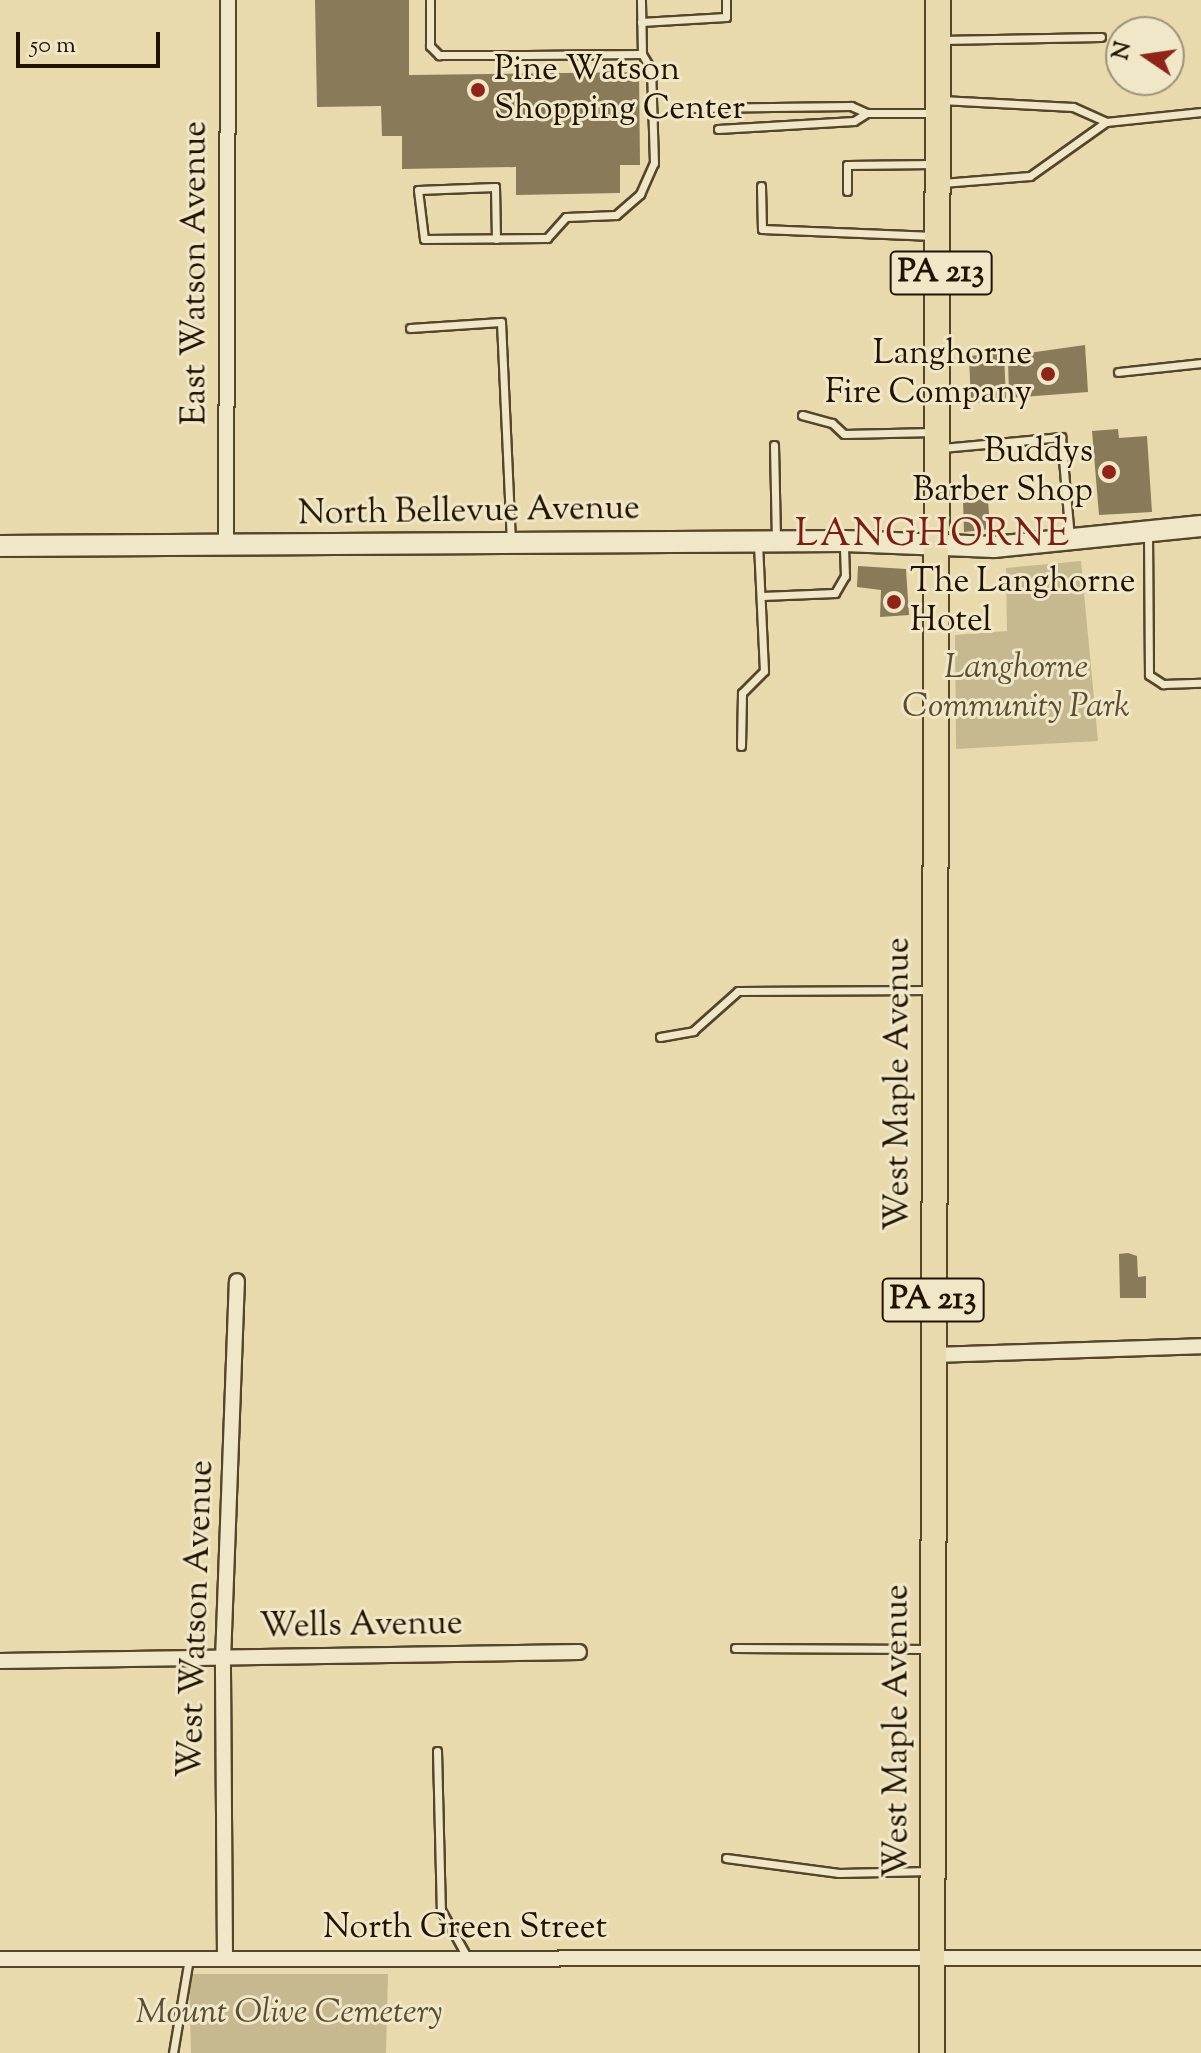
<!DOCTYPE html>
<html>
<head>
<meta charset="utf-8">
<style>
  body { margin:0 }
  #map { position:relative; width:1201px; height:2053px; overflow:hidden; background:#e8daac; font-family:"Sorts Mill Goudy",serif }
  div>[style] { position:absolute }
  .green>* { inset:0; background:#c6b88f }
  .building>* { inset:0; background:#897a59 }
  .roads { filter:drop-shadow(2px 0 #54452b) drop-shadow(-2px 0 #54452b) drop-shadow(0 2px #54452b) drop-shadow(0 -2px #54452b) }
  .lane>* { height:7px; margin:-3.5px; padding:0 3.5px; transform-origin:3.5px; border-radius:3.5px; background:#f0e7c9 }
  .street>* { height:14px; margin:-7px; padding:0 7px; transform-origin:7px; border-radius:7px; background:#f0e7c9 }
  .secondary>* { height:20px; margin:-10px; padding:0 10px; transform-origin:10px; border-radius:10px; background:#f0e7c9 }
  .primary>* { height:24px; margin:-12px; padding:0 12px; transform-origin:12px; border-radius:12px; background:#e8daac }
  .dots>* { width:22px; height:22px; translate:-50% -50%; box-sizing:border-box; border:4px solid #f0e7c9; border-radius:50% }
  span { translate:-50% -50%; white-space:nowrap; text-align:center; line-height:1.15; -webkit-text-stroke:6px #f0e7c9; paint-order:stroke }
  .shield-label span { padding:2px 6px; background:#f0e7c9; border:2px solid; border-radius:6px; -webkit-text-stroke-width:0 }
  .shield-label { font-size:32px; color:#221300; font-weight:700 }
  .poi-label { font-size:34px; color:#221300 }
  .left { translate:0 -50%; text-align:left }
  .right { translate:-100% -50%; text-align:right }
  .street-label { font-size:34px; color:#221300 }
  .park-label { font-size:34px; color:#5b4d32; font-style:italic }
  .quarter-label { font-size:38px; color:#7a1f14; letter-spacing:2px }
  .north { position:absolute; left:1105px; top:16px; width:80px; height:80px; box-sizing:border-box; background:#f0e7c9; border:2px solid #9e9279; border-radius:50%; rotate:283deg; font-size:22px; font-weight:700; line-height:32px; text-align:center; color:#221300 }
  .north::after { content:''; display:block; margin:auto; width:28px; height:36px; background:#8f2418; clip-path:polygon(50% 0,100% 100%,50% 72%,0 100%) }
  .scale { position:absolute; left:16px; top:32px; width:144px; height:36px; box-sizing:border-box; border:4px solid #221300; border-top:0; padding-left:10px; font-size:24px; line-height:28px; white-space:nowrap; color:#221300; -webkit-text-stroke:6px #f0e7c9; paint-order:stroke }
</style>
</head>
<body>
<div id="map">
  <div class="green">
    <i style="clip-path:polygon(1081px 561px,1098px 741px,956px 749px,955px 635px,1007px 631px,1006px 568px)"></i>
    <i style="clip-path:polygon(189px 1974px,388px 1974px,386px 2053px,191px 2053px)"></i>
  </div>
  <div class="building">
    <i style="clip-path:polygon(315px 0,409px 0,409px 75px,639px 72px,640px 165px,620px 165px,620px 193px,516px 195px,516px 167px,402px 169px,402px 136px,382px 136px,381px 106px,317px 107px)"></i>
    <i style="clip-path:polygon(1085px 345px,1088px 392px,1009px 398px,1008px 356px)"></i>
    <i style="clip-path:polygon(1004px 353px,1006px 401px,971px 403px,969px 356px)"></i>
    <i style="clip-path:polygon(1118px 429px,1119px 438px,1147px 436px,1152px 512px,1099px 515px,1092px 431px)"></i>
    <i style="clip-path:polygon(988px 499px,990px 529px,964px 532px,963px 500px)"></i>
    <i style="clip-path:polygon(858px 566px,906px 569px,909px 615px,880px 617px,881px 590px,857px 587px)"></i>
    <i style="clip-path:polygon(1128px 1253px,1137px 1256px,1138px 1277px,1146px 1276px,1146px 1298px,1120px 1298px,1119px 1254px)"></i>
  </div>
  <div class="roads">
    <div class="lane">
      <i style="left:430px;top:0;width:46px;rotate:90deg"></i>
      <i style="left:430px;top:46px;width:13px;rotate:45deg"></i>
      <i style="left:439px;top:55px;width:86px"></i>
      <i style="left:525px;top:55px;width:117px;rotate:-0.5deg"></i>
      <i style="left:642px;top:54px;width:54px;rotate:-91.1deg"></i>
      <i style="left:641px;top:22px;width:85px;rotate:-3.4deg"></i>
      <i style="left:726px;top:17px;width:17px;rotate:-90deg"></i>
      <i style="left:941px;top:40px;width:160px;rotate:-1.1deg"></i>
      <i style="left:941px;top:100px;width:132px;rotate:3deg"></i>
      <i style="left:1073px;top:107px;width:36px;rotate:24deg"></i>
      <i style="left:695px;top:108px;width:156px;rotate:-0.7deg"></i>
      <i style="left:851px;top:106px;width:17px;rotate:24deg"></i>
      <i style="left:867px;top:113px;width:68px"></i>
      <i style="left:718px;top:129px;width:136px;rotate:-3.4deg"></i>
      <i style="left:854px;top:121px;width:15px;rotate:-32deg"></i>
      <i style="left:942px;top:183px;width:88px;rotate:-4.5deg"></i>
      <i style="left:1030px;top:176px;width:93px;rotate:-35.4deg"></i>
      <i style="left:1106px;top:122px;width:96px;rotate:-6deg"></i>
      <i style="left:761px;top:186px;width:43px;rotate:88.7deg"></i>
      <i style="left:762px;top:229px;width:172px;rotate:2.3deg"></i>
      <i style="left:847px;top:191px;width:26px;rotate:-90deg"></i>
      <i style="left:847px;top:165px;width:87px;rotate:-0.7deg"></i>
      <i style="left:496px;top:239px;width:52px;rotate:-91.1deg"></i>
      <i style="left:495px;top:187px;width:77px;rotate:177.8deg"></i>
      <i style="left:418px;top:190px;width:49px;rotate:83deg"></i>
      <i style="left:424px;top:239px;width:123px;rotate:-0.5deg"></i>
      <i style="left:547px;top:238px;width:28px;rotate:-48deg"></i>
      <i style="left:566px;top:217px;width:50px;rotate:-2.3deg"></i>
      <i style="left:616px;top:215px;width:32px;rotate:-41deg"></i>
      <i style="left:640px;top:194px;width:34px;rotate:-66deg"></i>
      <i style="left:654px;top:163px;width:94px;rotate:-91.8deg"></i>
      <i style="left:651px;top:69px;width:17px;rotate:-121deg"></i>
      <i style="left:410px;top:328px;width:91px;rotate:-3.8deg"></i>
      <i style="left:501px;top:322px;width:218px;rotate:87.4deg"></i>
      <i style="left:1118px;top:372px;width:83px;rotate:-6.2deg"></i>
      <i style="left:802px;top:415px;width:31px;rotate:15deg"></i>
      <i style="left:832px;top:423px;width:16px;rotate:43deg"></i>
      <i style="left:844px;top:434px;width:89px;rotate:-1.3deg"></i>
      <i style="left:774px;top:445px;width:94px;rotate:88.8deg"></i>
      <i style="left:942px;top:448px;width:120px;rotate:-5.3deg"></i>
      <i style="left:1061px;top:437px;width:100px;rotate:84.9deg"></i>
      <i style="left:1148px;top:532px;width:143px;rotate:89.6deg"></i>
      <i style="left:1149px;top:675px;width:17px;rotate:33deg"></i>
      <i style="left:1163px;top:684px;width:38px;rotate:-2deg"></i>
      <i style="left:762px;top:596px;width:73px;rotate:-2.4deg"></i>
      <i style="left:835px;top:593px;width:20px;rotate:-60deg"></i>
      <i style="left:845px;top:576px;width:33px;rotate:-92deg"></i>
      <i style="left:741px;top:746px;width:53px;rotate:-88.9deg"></i>
      <i style="left:742px;top:693px;width:31px;rotate:-45deg"></i>
      <i style="left:764px;top:671px;width:128px;rotate:-92.7deg"></i>
      <i style="left:660px;top:1037px;width:34px;rotate:-10deg"></i>
      <i style="left:693px;top:1031px;width:60px;rotate:-41.6deg"></i>
      <i style="left:738px;top:991px;width:193px;rotate:-0.3deg"></i>
      <i style="left:735px;top:1648px;width:193px;rotate:0.3deg"></i>
      <i style="left:437px;top:1751px;width:159px;rotate:88.6deg"></i>
      <i style="left:441px;top:1910px;width:54px;rotate:61deg"></i>
      <i style="left:726px;top:1858px;width:114px;rotate:7.6deg"></i>
      <i style="left:839px;top:1873px;width:91px;rotate:-1.3deg"></i>
      <i style="left:173px;top:2053px;width:96px;rotate:-80.4deg"></i>
    </div>
    <div class="street">
      <i style="left:226px;top:547px;width:547px;rotate:-89.79deg"></i>
      <i style="left:933px;top:1355px;width:268px;rotate:-1.9deg"></i>
      <i style="left:0;top:1661px;width:579px;rotate:-0.89deg"></i>
      <i style="left:225px;top:1958px;width:298px;rotate:-90.4deg"></i>
      <i style="left:223px;top:1660px;width:379px;rotate:-87.9deg"></i>
      <i style="left:0;top:1959px;width:1201px;rotate:-0.05deg"></i>
    </div>
    <div class="secondary">
      <i style="left:0;top:546px;width:844px;rotate:-0.34deg"></i>
      <i style="left:844px;top:541px;width:150px;rotate:2.3deg"></i>
      <i style="left:994px;top:547px;width:208px;rotate:-5.8deg"></i>
    </div>
    <div class="primary">
      <i style="left:932px;top:2053px;width:2053px;rotate:-89.83deg"></i>
    </div>
  </div>
  <div class="dots">
    <i style="left:478px;top:90px;background:#8f2418"></i>
    <i style="left:1048px;top:374px;background:#8f2418"></i>
    <i style="left:1109px;top:472px;background:#8f2418"></i>
    <i style="left:894px;top:602px;background:#8f2418"></i>
  </div>
  <div class="shield-label">
    <span style="left:941px;top:273px">PA 213</span>
    <span style="left:933px;top:1300px">PA 213</span>
  </div>
  <div class="poi-label">
    <span class="left" style="left:494px;top:90px">Pine Watson<br>Shopping Center</span>
    <span class="right" style="left:1032px;top:374px">Langhorne<br>Fire Company</span>
    <span class="right" style="left:1093px;top:472px">Buddys<br>Barber Shop</span>
    <span class="left" style="left:910px;top:602px">The Langhorne<br>Hotel</span>
  </div>
  <div class="street-label">
    <span style="left:196px;top:273px;rotate:-90deg">East Watson Avenue</span>
    <span style="left:469px;top:512px;rotate:-1deg">North Bellevue Avenue</span>
    <span style="left:899px;top:1084px;rotate:-90deg">West Maple Avenue</span>
    <span style="left:197px;top:1619px;rotate:-88deg">West Watson Avenue</span>
    <span style="left:361px;top:1626px;rotate:-1deg">Wells Avenue</span>
    <span style="left:898px;top:1731px;rotate:-90deg">West Maple Avenue</span>
    <span style="left:465px;top:1929px">North Green Street</span>
  </div>
  <div class="park-label">
    <span style="left:1016px;top:688px">Langhorne<br>Community Park</span>
    <span style="left:289px;top:2014px">Mount Olive Cemetery</span>
  </div>
  <div class="quarter-label">
    <span style="left:933px;top:537px">LANGHORNE</span>
  </div>
  <div class="north">N</div>
  <div class="scale">50 m</div>
</div>
</body>
</html>
